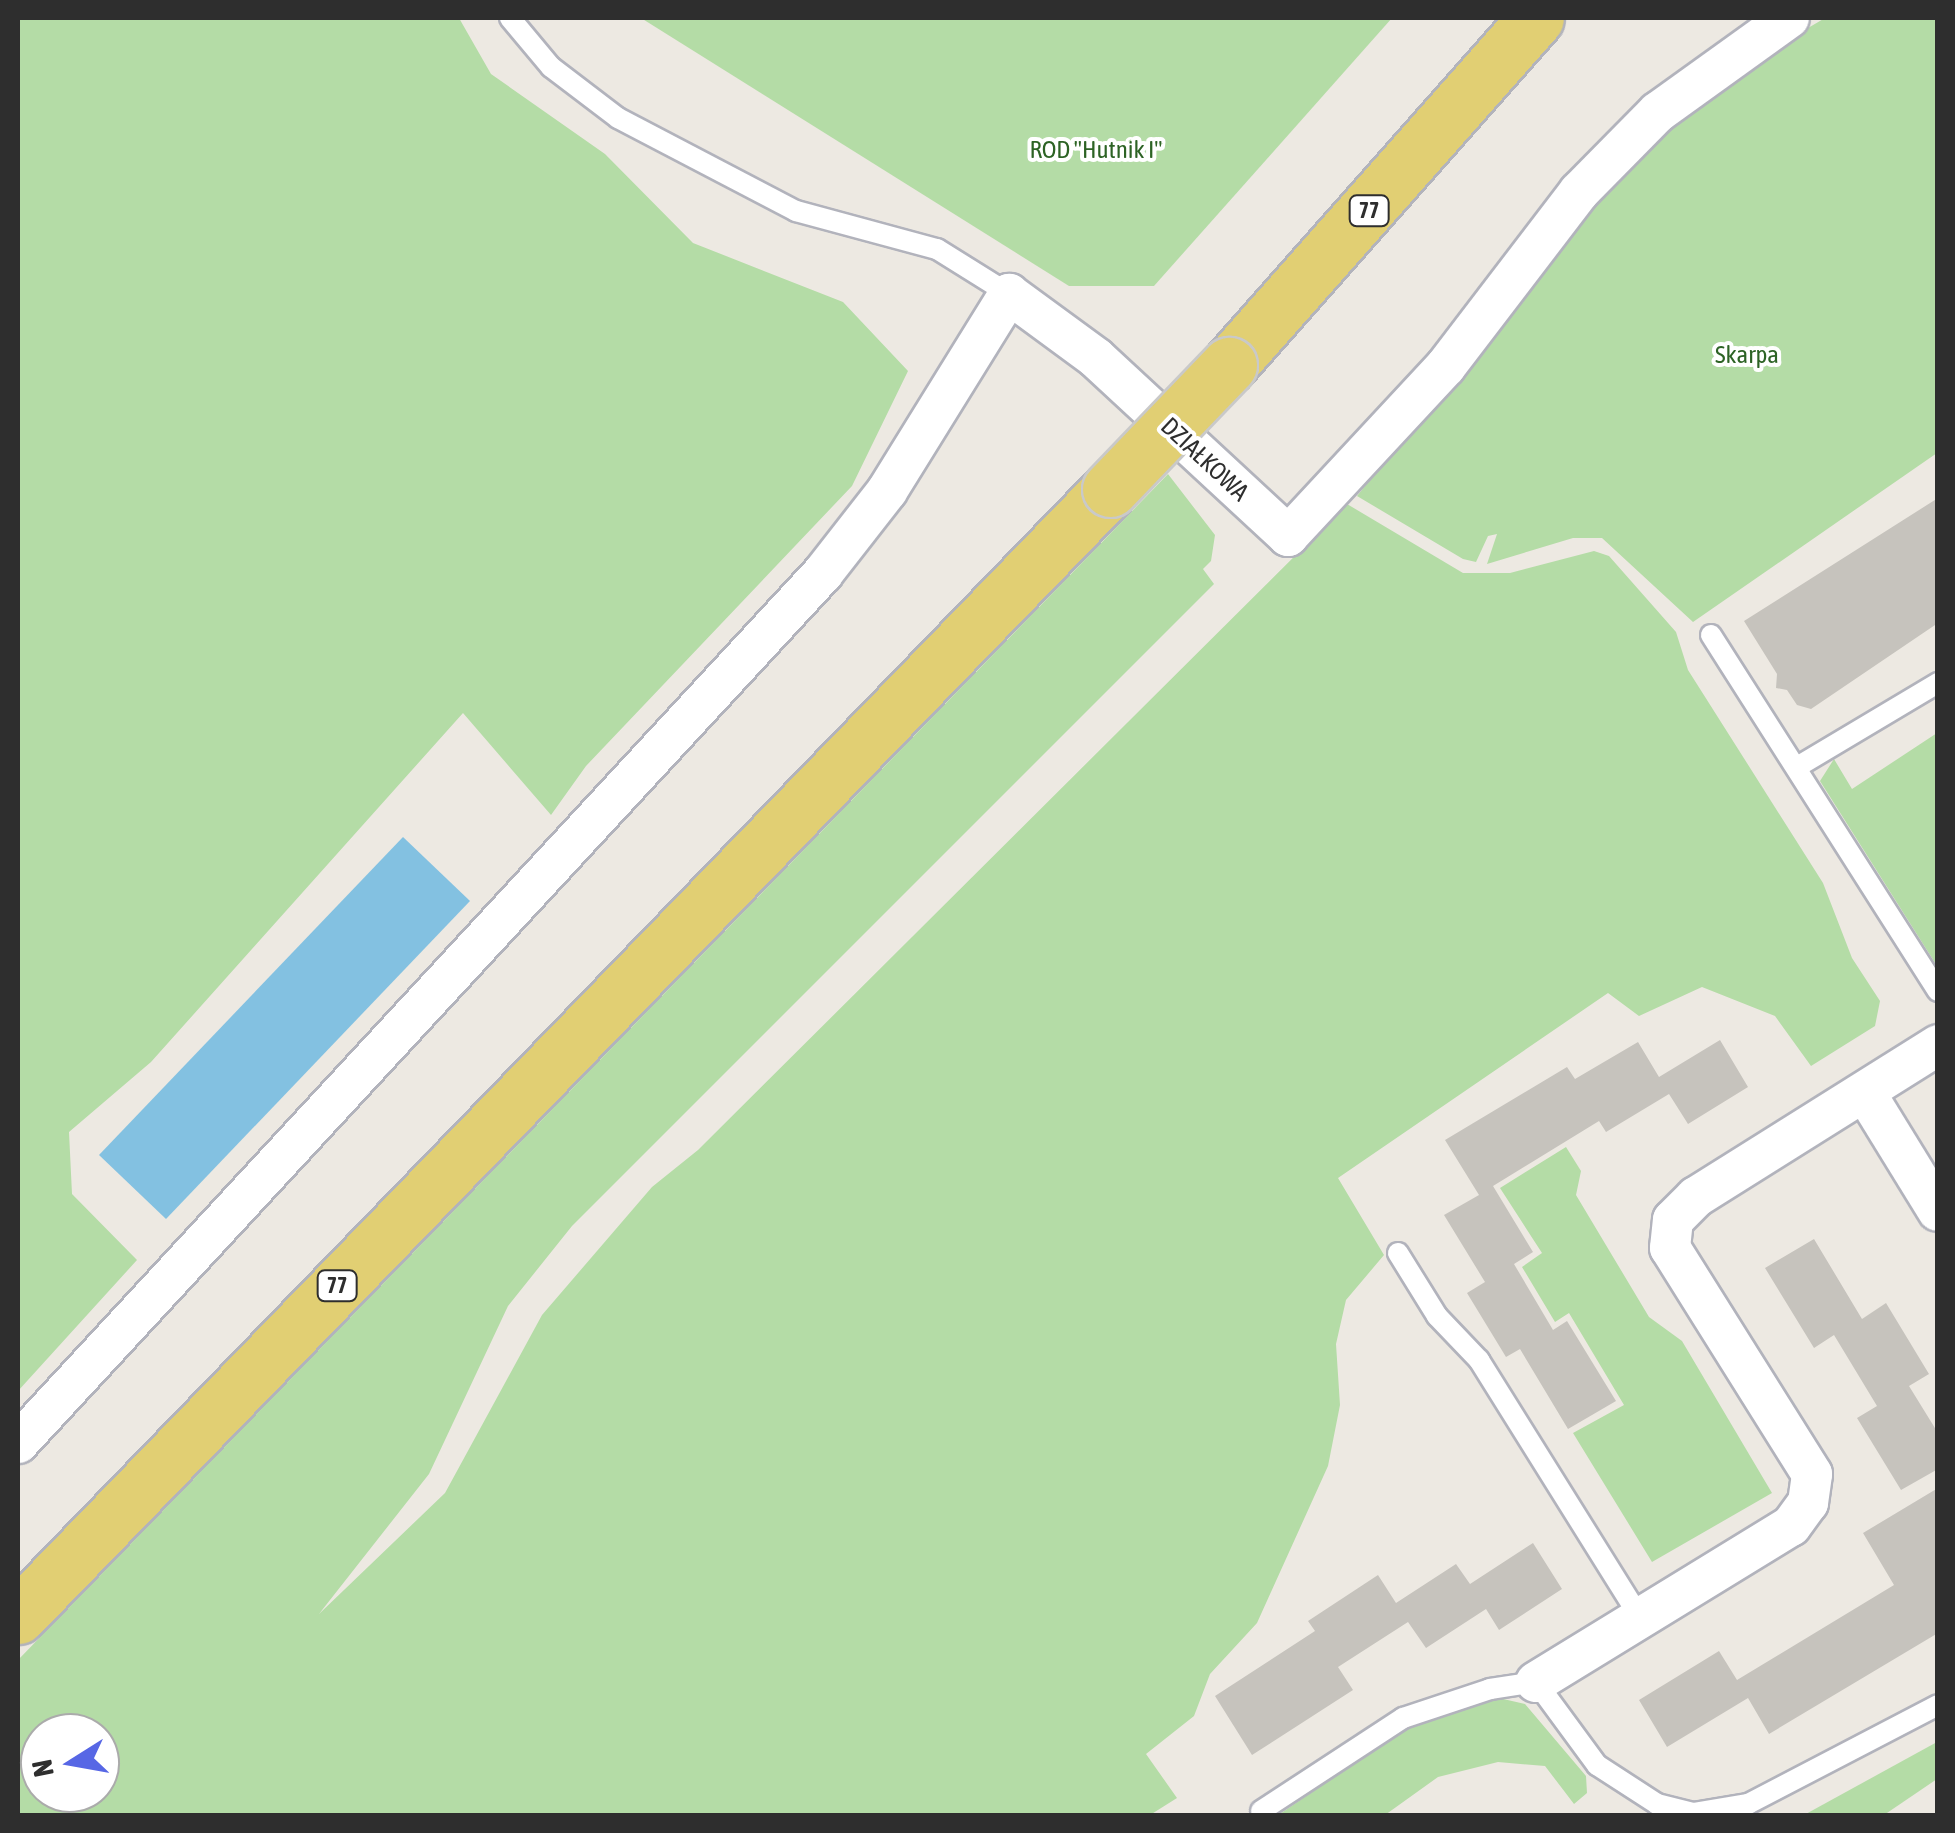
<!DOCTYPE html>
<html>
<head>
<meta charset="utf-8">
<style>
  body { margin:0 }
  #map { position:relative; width:1955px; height:1833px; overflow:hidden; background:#ede9e2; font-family:"Asap Condensed",sans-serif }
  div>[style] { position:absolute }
  .green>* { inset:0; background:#b4dca6 }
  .water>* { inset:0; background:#83c1e1 }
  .building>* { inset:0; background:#c6c3bd }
  .roads { filter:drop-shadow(2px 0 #b2b3bc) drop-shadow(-2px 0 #b2b3bc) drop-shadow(0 2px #b2b3bc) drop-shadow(0 -2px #b2b3bc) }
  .lane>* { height:20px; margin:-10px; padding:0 10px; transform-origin:10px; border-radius:10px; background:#fff }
  .street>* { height:40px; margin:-20px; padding:0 20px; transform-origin:20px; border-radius:20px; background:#fff }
  .primary>* { height:55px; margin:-27.5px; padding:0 27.5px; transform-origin:27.5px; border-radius:27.5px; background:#e1cf73 }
  .bridges { filter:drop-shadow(2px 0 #c9c9c9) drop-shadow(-2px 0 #c9c9c9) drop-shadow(0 2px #c9c9c9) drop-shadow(0 -2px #c9c9c9) }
  .primary-bridge>* { height:55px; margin:-27.5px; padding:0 27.5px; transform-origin:27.5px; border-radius:27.5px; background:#e1cf73 }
  span { translate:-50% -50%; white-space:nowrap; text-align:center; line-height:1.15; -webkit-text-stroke:8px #fff; paint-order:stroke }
  .shield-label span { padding:2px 8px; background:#fff; border:2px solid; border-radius:8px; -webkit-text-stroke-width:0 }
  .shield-label { font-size:22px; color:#2e2e2e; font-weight:700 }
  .park-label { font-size:25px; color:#2d6325 }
  .street-label { font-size:25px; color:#2e2e2e }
  .frame { position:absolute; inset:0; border:20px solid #2e2e2e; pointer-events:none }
  .north { position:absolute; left:20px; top:1713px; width:100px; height:100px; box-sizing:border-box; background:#fff; border:2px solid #ababab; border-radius:50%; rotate:259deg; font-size:28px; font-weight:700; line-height:40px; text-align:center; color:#2e2e2e }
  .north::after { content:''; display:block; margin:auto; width:35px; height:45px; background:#5767e5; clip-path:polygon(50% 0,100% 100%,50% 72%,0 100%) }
</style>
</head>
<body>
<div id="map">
  <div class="green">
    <i style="clip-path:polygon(18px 18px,459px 18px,491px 74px,605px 154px,693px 243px,843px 302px,908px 371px,852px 486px,586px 766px,551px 815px,463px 713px,151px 1062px,69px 1132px,72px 1194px,137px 1260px,18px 1391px)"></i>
    <i style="clip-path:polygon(641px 18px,1392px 18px,1154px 286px,1069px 286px)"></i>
    <i style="clip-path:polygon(1825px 18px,1937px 18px,1937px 453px,1693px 622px,1602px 538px,1573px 538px,1487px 564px,1497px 534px,1488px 536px,1476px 562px,1463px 559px,1357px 496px,1594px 202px,1654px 140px,1752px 61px)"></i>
    <i style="clip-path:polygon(evenodd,1168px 474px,1215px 535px,1211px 561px,1203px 569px,1214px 584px,572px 1226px,508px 1306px,429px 1474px,319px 1614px,445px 1493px,542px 1315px,652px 1187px,698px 1150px,1347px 504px,1463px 573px,1510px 573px,1594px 551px,1609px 556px,1676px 632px,1688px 670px,1823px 883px,1852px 958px,1880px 1001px,1875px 1026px,1811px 1066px,1775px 1016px,1702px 987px,1639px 1016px,1608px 993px,1338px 1178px,1384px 1255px,1346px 1300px,1336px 1344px,1340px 1405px,1328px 1466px,1257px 1623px,1210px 1674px,1194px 1716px,1146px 1754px,1177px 1798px,1150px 1815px,18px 1815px,18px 1660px,1168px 474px,40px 1733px,100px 1733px,100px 1793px,40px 1793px,40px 1733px)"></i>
    <i style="clip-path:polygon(1937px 733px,1937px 966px,1820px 781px,1834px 759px,1852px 789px)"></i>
    <i style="clip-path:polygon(1566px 1147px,1581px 1171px,1576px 1195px,1649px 1317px,1682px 1341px,1772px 1493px,1652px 1562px,1573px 1433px,1624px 1405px,1569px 1313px,1555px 1322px,1522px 1267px,1542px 1253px,1500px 1188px)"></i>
    <i style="clip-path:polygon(1499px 1698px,1525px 1704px,1586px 1776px,1587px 1793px,1574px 1804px,1545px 1766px,1498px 1762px,1438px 1777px,1385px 1815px,1277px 1816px,1404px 1729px)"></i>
    <i style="clip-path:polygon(1937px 1742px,1937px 1779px,1884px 1815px,1804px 1815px)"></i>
  </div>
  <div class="water">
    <i style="clip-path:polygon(403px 837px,470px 901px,166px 1219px,99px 1155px)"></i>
  </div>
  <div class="building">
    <i style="clip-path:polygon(1938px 498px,1938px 623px,1811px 709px,1797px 705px,1787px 690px,1776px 688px,1777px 674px,1744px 621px)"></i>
    <i style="clip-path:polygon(1720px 1040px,1748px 1087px,1688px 1124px,1669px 1094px,1606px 1132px,1599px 1121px,1493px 1186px,1533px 1252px,1514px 1264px,1553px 1330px,1567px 1321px,1616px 1401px,1568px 1429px,1520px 1349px,1506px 1357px,1467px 1293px,1485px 1282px,1444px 1215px,1479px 1195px,1445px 1140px,1567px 1067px,1575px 1079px,1638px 1042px,1659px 1077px)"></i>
    <i style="clip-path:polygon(1814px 1239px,1862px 1319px,1886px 1303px,1929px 1374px,1909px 1386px,1938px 1433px,1938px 1469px,1901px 1490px,1857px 1418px,1877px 1406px,1834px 1335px,1814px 1348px,1765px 1268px)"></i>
    <i style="clip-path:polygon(1938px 1488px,1938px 1633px,1769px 1734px,1748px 1698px,1667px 1747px,1639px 1700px,1719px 1651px,1737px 1680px,1894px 1585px,1863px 1533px)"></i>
    <i style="clip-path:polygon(1533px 1543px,1562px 1589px,1499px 1630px,1486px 1609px,1426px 1648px,1408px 1622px,1338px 1667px,1353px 1690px,1252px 1755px,1215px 1696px,1315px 1631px,1308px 1621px,1378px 1575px,1396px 1603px,1456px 1564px,1470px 1584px)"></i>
  </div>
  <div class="roads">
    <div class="lane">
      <i style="left:510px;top:18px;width:64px;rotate:50.1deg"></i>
      <i style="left:551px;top:67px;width:84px;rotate:37.3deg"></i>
      <i style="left:618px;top:118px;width:201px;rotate:27.6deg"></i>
      <i style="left:796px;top:211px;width:146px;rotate:15.1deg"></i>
      <i style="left:937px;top:249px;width:85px;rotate:32deg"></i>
      <i style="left:1711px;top:635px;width:422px;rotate:57.5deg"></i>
      <i style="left:1797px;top:767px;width:164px;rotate:-30.8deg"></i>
      <i style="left:1398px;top:1253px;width:74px;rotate:58.2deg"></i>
      <i style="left:1437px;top:1316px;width:61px;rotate:46.3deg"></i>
      <i style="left:1479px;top:1360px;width:304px;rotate:58deg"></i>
      <i style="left:1261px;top:1811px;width:170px;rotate:-33.2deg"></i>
      <i style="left:1403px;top:1718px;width:92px;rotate:-18.4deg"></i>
      <i style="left:1490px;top:1689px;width:47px;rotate:-8.7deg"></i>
      <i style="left:1536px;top:1682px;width:103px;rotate:53.7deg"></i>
      <i style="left:1597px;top:1765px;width:72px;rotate:33deg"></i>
      <i style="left:1657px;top:1804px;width:37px;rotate:14deg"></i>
      <i style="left:1693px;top:1813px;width:56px;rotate:-9.3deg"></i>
      <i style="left:1748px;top:1804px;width:214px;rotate:-27.5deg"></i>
    </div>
    <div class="street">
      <i style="left:1866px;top:1094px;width:137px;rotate:58.4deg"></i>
      <i style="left:18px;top:1443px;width:1185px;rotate:-47.22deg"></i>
      <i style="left:823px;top:573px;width:104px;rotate:-52deg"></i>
      <i style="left:887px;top:491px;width:232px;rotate:-58.2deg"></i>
      <i style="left:1009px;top:294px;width:108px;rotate:36.3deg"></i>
      <i style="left:1096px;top:358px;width:262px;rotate:42.8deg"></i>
      <i style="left:1288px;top:536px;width:232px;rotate:-47.1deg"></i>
      <i style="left:1446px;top:366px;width:219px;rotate:-52.6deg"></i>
      <i style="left:1579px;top:192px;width:112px;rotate:-45.4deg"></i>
      <i style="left:1658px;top:112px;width:161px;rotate:-35.7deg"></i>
      <i style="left:1536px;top:1682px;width:299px;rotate:-31.5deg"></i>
      <i style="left:1791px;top:1526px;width:29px;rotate:-54deg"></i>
      <i style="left:1808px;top:1503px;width:29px;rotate:-82deg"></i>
      <i style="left:1812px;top:1474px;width:267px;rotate:-122.1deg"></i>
      <i style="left:1670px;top:1248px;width:28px;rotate:-84deg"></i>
      <i style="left:1673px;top:1220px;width:33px;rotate:-45deg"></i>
      <i style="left:1696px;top:1197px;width:286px;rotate:-32.1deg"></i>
    </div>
    <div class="primary">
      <i style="left:1229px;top:365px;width:463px;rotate:-48.5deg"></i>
      <i style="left:18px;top:1616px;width:1569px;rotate:-45.9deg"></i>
    </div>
  </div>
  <div class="bridges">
    <div class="primary-bridge">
      <i style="left:1110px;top:489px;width:172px;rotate:-46.2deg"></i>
    </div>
  </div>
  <div class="shield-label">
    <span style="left:1369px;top:211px">77</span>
    <span style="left:337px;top:1286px">77</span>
  </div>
  <div class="park-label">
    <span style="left:1096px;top:149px">ROD "Hutnik I"</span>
    <span style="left:1747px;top:354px">Skarpa</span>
  </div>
  <div class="street-label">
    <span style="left:1205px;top:459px;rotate:43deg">DZIAŁKOWA</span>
  </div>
  <div class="frame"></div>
  <div class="north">N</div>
</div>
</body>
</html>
